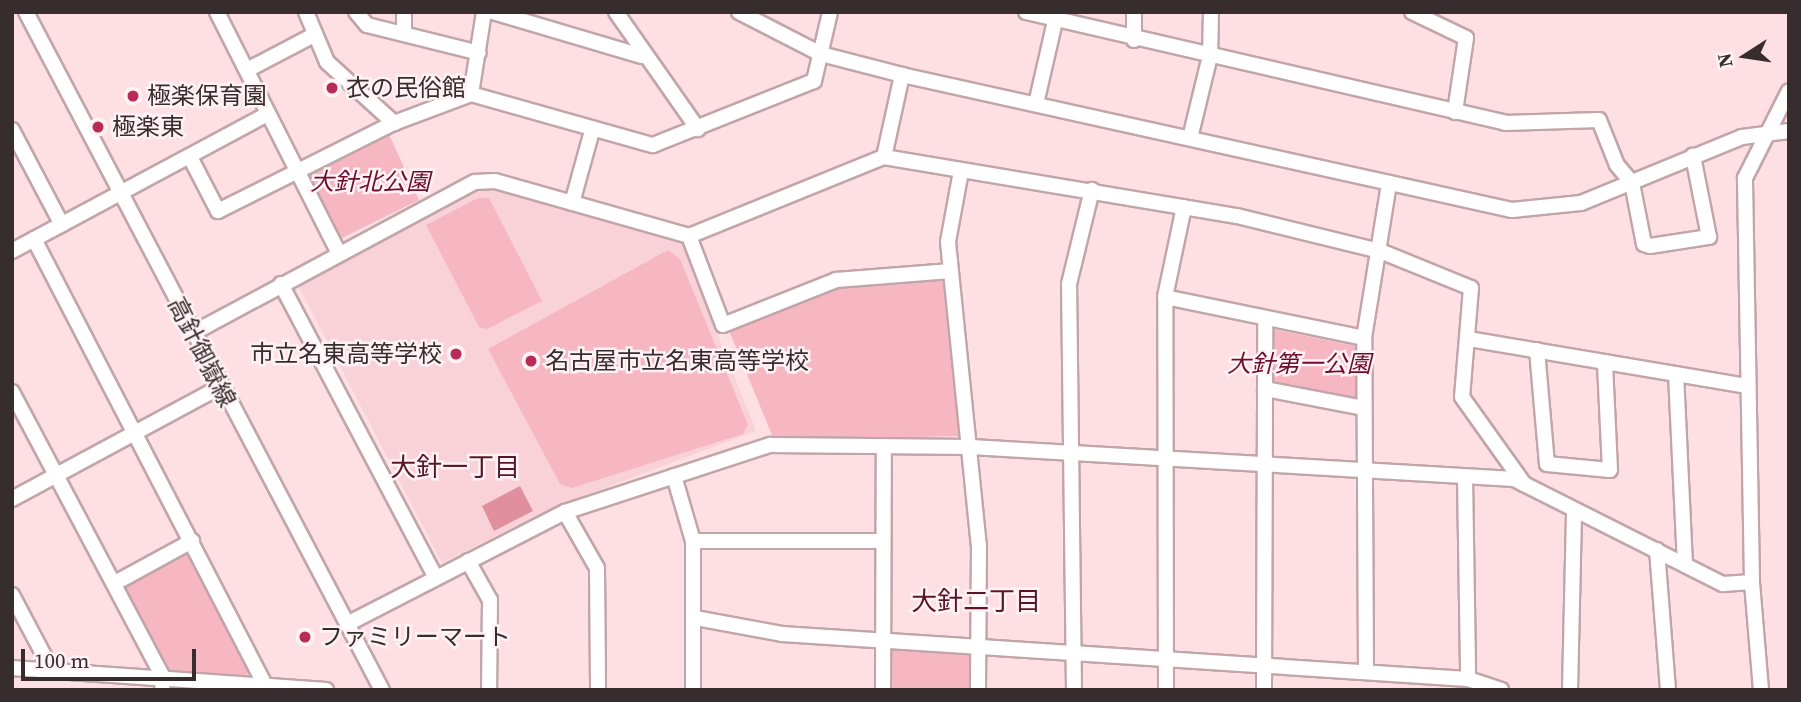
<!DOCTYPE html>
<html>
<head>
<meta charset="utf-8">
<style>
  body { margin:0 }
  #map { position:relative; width:1801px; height:702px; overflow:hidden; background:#fee0e4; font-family:"Source Serif 4","Noto Sans JP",serif }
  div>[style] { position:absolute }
  .built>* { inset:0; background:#f8d2d8 }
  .green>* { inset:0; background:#f6b7c2 }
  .water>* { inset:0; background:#e08f9e }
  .roads { filter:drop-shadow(2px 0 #c2a5a9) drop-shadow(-2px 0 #c2a5a9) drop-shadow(0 2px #c2a5a9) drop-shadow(0 -2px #c2a5a9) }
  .minor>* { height:14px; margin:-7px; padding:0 7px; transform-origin:7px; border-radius:7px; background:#fff }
  .dots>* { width:19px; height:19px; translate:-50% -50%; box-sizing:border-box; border:4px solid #fff2f4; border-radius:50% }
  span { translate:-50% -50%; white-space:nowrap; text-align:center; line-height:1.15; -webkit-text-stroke:5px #fff2f4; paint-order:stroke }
  .poi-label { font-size:24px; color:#382d2e }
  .left { translate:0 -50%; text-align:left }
  .right { translate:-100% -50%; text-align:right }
  .park-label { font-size:24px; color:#6e0c2e; font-style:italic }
  .street-label { font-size:24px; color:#382d2e }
  .neighbourhood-label { font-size:26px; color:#5a1529 }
  .frame { position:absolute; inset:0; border:14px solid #382d2e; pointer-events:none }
  .north { position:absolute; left:1710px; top:21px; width:70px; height:70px; -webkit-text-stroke:5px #fff2f4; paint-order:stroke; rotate:258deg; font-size:19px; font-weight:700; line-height:28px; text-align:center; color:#382d2e }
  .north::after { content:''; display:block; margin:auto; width:24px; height:32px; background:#382d2e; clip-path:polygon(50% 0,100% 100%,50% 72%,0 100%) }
  .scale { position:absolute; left:21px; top:649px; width:175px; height:32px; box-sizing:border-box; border:4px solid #382d2e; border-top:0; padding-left:9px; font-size:21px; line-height:24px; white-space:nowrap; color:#382d2e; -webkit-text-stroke:5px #fff2f4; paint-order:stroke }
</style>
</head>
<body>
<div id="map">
  <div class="built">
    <i style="clip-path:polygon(493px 188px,681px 242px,756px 431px,549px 509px,442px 563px,297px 283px,477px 190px)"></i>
  </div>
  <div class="green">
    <i style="clip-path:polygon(387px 130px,419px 200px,340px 239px,307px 172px)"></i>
    <i style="clip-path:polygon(478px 198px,489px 198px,542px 301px,487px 329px,479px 327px,426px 225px)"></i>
    <i style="clip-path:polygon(668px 250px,680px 259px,748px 425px,743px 434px,572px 488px,560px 484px,488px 349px)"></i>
    <i style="clip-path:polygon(939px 274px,946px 282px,959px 436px,774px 440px,728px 328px,836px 287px)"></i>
    <i style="clip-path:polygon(1268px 328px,1355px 346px,1355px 402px,1268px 387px)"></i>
    <i style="clip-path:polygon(189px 552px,251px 669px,245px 677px,169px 673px,125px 587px)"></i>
    <i style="clip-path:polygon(890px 648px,972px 651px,971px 690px,888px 690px)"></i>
  </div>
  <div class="water">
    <i style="clip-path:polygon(520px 486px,533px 511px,494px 531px,482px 506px)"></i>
  </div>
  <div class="roads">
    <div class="minor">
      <i style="left:26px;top:12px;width:766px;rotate:62.3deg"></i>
      <i style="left:217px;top:12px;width:270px;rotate:63.2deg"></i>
      <i style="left:306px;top:12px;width:54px;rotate:67.2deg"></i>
      <i style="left:327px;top:62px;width:91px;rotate:42.3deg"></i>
      <i style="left:356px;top:12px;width:17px;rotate:50deg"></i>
      <i style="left:367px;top:25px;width:115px;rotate:14deg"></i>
      <i style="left:404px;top:12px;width:21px;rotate:90deg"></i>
      <i style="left:493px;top:12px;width:155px;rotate:16.5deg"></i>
      <i style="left:616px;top:12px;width:143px;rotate:55deg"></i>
      <i style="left:739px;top:12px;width:92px;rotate:27.1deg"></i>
      <i style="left:821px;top:54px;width:84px;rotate:14.5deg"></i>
      <i style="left:902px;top:75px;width:625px;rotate:12.48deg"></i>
      <i style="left:1512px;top:210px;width:69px;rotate:-5.8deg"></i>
      <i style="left:1581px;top:203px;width:174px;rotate:-22.3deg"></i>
      <i style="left:1742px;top:137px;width:47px;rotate:-7.3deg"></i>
      <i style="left:1026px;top:12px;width:492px;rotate:13deg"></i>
      <i style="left:1505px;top:123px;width:94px;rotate:-1.8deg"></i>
      <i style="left:1599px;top:120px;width:48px;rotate:68.2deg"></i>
      <i style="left:1617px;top:165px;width:23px;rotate:50deg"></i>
      <i style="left:1632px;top:183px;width:62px;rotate:78.9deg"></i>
      <i style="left:1644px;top:244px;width:6px;rotate:18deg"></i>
      <i style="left:1650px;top:246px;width:60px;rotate:-8.7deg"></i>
      <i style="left:1709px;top:237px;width:83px;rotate:-101.2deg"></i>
      <i style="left:1134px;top:12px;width:28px;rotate:90deg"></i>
      <i style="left:1412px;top:12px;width:60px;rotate:25.7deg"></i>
      <i style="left:1466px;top:38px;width:75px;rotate:98.5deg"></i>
      <i style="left:247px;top:70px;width:76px;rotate:-27.6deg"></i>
      <i style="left:471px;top:94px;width:83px;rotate:-81deg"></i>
      <i style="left:1036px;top:104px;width:94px;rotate:-77.1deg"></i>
      <i style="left:12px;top:130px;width:107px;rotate:62.2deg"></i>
      <i style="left:1190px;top:138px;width:84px;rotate:-76.3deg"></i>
      <i style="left:1210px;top:56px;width:44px;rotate:-88.7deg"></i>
      <i style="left:190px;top:157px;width:61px;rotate:62.6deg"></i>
      <i style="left:218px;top:211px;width:197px;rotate:-26.6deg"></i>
      <i style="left:394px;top:123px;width:82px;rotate:-20.6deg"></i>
      <i style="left:471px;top:94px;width:189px;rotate:15.7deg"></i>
      <i style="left:653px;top:145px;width:173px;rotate:-21.7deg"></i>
      <i style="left:814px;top:81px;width:71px;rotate:-76.9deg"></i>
      <i style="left:884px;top:157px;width:358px;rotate:9.5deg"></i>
      <i style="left:1237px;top:216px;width:147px;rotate:13.8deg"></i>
      <i style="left:1380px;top:251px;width:98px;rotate:22.1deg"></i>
      <i style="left:1471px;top:288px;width:109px;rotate:94.7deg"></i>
      <i style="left:1462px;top:397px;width:107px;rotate:54.5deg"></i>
      <i style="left:961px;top:171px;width:72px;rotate:100.4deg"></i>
      <i style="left:948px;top:242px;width:305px;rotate:84.2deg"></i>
      <i style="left:979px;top:545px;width:145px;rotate:90.4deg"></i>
      <i style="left:572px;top:203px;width:75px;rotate:-74.5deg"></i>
      <i style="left:689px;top:236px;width:95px;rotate:69.1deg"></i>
      <i style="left:723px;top:325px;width:122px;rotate:-21.7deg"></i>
      <i style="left:836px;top:280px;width:115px;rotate:-4.5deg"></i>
      <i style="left:34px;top:239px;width:500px;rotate:62.62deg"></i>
      <i style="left:12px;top:251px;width:289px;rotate:-28.2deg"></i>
      <i style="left:281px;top:284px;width:332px;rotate:62.2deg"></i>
      <i style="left:1165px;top:297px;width:203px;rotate:11.6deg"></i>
      <i style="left:193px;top:333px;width:320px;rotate:-28.2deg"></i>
      <i style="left:475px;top:182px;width:20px;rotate:-3deg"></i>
      <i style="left:495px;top:181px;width:202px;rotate:15.8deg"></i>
      <i style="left:689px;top:236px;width:210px;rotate:-22.1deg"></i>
      <i style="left:884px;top:157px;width:84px;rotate:-77.6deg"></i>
      <i style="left:1469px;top:339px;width:283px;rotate:9.6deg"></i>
      <i style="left:1537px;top:350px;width:114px;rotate:85deg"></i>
      <i style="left:1547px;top:464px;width:63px;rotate:5.4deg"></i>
      <i style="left:1610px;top:470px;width:108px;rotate:-92.7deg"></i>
      <i style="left:1676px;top:374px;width:190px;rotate:87.3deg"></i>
      <i style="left:1265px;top:389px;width:101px;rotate:10.9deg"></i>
      <i style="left:12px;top:392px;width:323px;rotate:62.1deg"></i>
      <i style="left:163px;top:677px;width:13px;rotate:94deg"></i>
      <i style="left:674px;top:476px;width:68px;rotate:73.7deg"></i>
      <i style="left:693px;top:541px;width:149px;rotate:90deg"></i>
      <i style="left:1465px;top:477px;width:202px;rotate:89.1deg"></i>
      <i style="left:12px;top:499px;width:236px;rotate:-28.3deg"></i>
      <i style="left:565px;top:512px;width:64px;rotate:60.3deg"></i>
      <i style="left:597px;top:568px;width:122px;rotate:89.5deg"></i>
      <i style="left:693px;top:541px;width:190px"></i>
      <i style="left:1657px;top:550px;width:140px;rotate:85.5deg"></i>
      <i style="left:468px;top:561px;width:45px;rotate:60.6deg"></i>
      <i style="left:490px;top:600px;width:90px;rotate:90.6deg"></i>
      <i style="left:115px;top:583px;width:88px;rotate:-28.6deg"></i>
      <i style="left:12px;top:595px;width:86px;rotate:62.2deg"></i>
      <i style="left:695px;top:618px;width:88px;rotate:10.4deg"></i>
      <i style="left:782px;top:634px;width:687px;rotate:3.75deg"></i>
      <i style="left:1468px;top:679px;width:35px;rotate:18deg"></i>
      <i style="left:347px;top:624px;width:245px;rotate:-27.2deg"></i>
      <i style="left:565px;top:512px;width:216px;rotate:-18.1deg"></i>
      <i style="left:770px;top:445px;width:201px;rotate:0.6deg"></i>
      <i style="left:971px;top:447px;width:544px;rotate:3.37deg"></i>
      <i style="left:1514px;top:479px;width:234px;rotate:26.7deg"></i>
      <i style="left:1723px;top:584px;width:29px;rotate:-4deg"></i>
      <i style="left:12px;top:668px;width:315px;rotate:4deg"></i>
      <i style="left:1366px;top:672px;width:334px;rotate:-90.3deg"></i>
      <i style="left:1364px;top:338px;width:156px;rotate:-80.8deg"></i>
      <i style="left:883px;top:690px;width:244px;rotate:-89.8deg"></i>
      <i style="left:1074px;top:690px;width:406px;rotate:-90.7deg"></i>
      <i style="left:1069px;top:284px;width:97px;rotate:-76.3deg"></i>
      <i style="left:1166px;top:690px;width:393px;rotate:-90.1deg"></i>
      <i style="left:1165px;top:297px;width:92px;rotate:-78.1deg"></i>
      <i style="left:1264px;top:690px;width:372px;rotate:-89.8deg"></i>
      <i style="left:1570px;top:690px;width:180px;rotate:-88.7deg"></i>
      <i style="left:1761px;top:690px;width:108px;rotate:-94.8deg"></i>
      <i style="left:1752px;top:582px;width:404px;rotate:-91deg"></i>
      <i style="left:1745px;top:178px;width:97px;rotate:-63.2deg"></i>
    </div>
  </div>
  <div class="dots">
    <i style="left:332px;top:88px;background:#b92a57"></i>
    <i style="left:133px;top:96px;background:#b92a57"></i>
    <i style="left:98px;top:127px;background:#b92a57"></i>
    <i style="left:456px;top:354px;background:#b92a57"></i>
    <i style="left:531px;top:361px;background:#b92a57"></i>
    <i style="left:305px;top:637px;background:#b92a57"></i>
  </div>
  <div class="poi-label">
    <span class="left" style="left:346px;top:88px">衣の民俗館</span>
    <span class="left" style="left:147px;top:96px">極楽保育園</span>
    <span class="left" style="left:112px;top:127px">極楽東</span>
    <span class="right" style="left:442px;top:354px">市立名東高等学校</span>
    <span class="left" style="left:545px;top:361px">名古屋市立名東高等学校</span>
    <span class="left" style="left:319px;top:637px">ファミリーマート</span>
  </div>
  <div class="park-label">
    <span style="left:370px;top:182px">大針北公園</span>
    <span style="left:1299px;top:364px">大針第一公園</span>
  </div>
  <div class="street-label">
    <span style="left:202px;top:352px;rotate:63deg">高針御嶽線</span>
  </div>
  <div class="neighbourhood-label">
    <span style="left:455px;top:468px">大針一丁目</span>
    <span style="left:976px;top:602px">大針二丁目</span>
  </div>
  <div class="frame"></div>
  <div class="north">N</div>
  <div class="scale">100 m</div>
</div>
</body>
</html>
